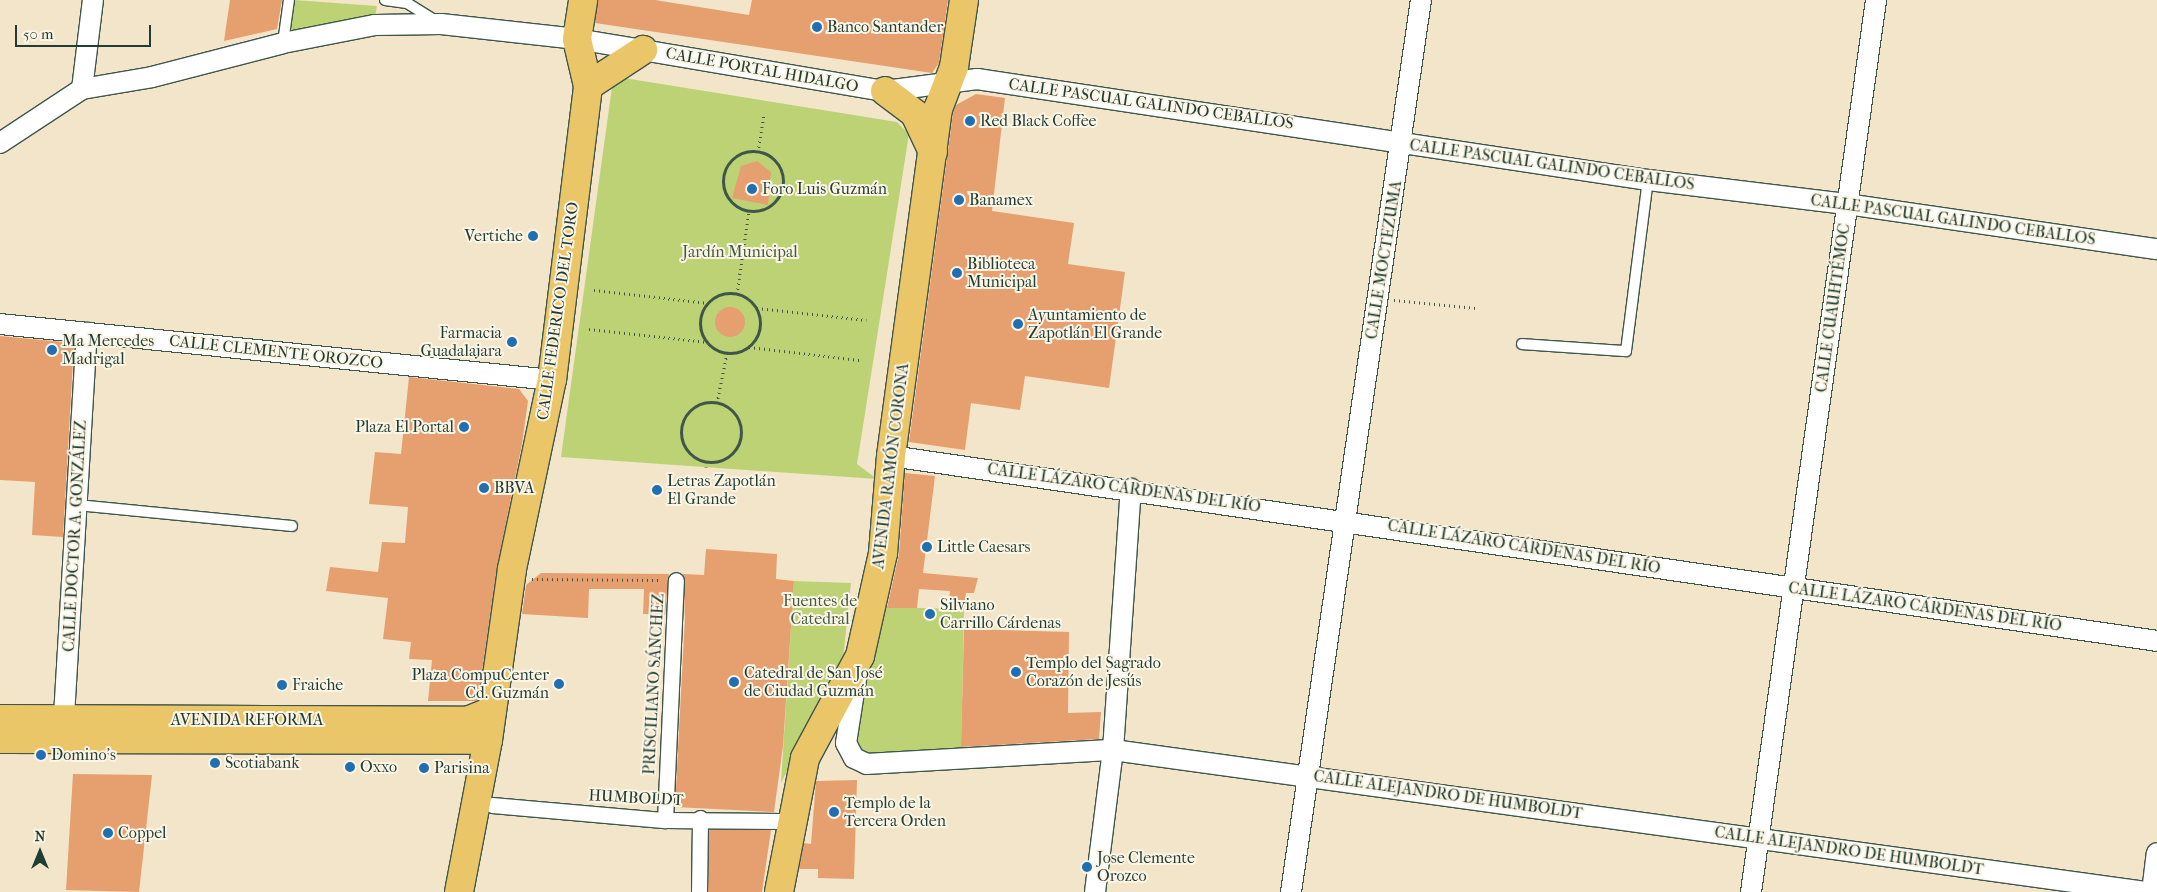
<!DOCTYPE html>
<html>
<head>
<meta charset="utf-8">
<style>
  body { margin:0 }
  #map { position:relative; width:2157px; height:892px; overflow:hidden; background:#f3e5c9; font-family:"IM FELL French Canon",serif }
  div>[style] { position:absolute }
  .green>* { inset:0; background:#bdd275 }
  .building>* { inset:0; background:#e69f6f }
  .round { border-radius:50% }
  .path>* { height:3px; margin-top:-1.5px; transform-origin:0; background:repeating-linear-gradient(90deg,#3f564a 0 1px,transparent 0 5px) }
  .path>.ring { margin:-1.5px; padding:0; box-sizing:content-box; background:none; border:3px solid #3f564a; border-radius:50% }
  .roads { filter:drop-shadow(1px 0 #3f564a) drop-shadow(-1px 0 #3f564a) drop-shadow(0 1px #3f564a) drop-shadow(0 -1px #3f564a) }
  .service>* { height:10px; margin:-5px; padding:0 5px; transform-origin:5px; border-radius:5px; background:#fff }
  .pedestrian>* { height:15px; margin:-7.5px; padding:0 7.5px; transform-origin:7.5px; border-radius:7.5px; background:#fff }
  .minor>* { height:20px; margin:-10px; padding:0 10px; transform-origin:10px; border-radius:10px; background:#fff }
  .primary>* { height:28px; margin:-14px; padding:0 14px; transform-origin:14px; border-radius:14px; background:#ebc669 }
  .dots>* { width:14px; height:14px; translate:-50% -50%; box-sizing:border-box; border:2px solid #fcf5e5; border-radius:50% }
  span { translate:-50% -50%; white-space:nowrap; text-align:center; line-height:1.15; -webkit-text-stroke:4px #fcf5e5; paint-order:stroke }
  .poi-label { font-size:16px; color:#1f3d34 }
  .left { translate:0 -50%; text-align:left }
  .right { translate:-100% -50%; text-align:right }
  .street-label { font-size:16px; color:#1f3d34 }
  .park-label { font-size:16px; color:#3f5b41 }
  .north { position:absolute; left:15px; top:827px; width:50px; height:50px; -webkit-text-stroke:4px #fcf5e5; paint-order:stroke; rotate:0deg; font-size:14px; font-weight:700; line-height:20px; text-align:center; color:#1f3d34 }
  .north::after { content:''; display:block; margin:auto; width:18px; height:22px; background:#1f3d34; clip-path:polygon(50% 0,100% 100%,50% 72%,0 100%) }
  .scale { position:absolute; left:15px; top:25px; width:136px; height:22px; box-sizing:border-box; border:2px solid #1f3d34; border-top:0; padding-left:6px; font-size:15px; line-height:18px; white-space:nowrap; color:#1f3d34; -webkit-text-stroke:4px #fcf5e5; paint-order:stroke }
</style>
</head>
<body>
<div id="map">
  <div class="green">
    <i style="clip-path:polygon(294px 0,377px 6px,375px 18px,290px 32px)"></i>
    <i style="clip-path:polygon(624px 78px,897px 122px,909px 134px,857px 464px,877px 479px,561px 457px,612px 87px)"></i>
    <i style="clip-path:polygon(794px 581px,851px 583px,843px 659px,781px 783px)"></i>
    <i style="clip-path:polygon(877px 607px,964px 609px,961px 753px,864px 754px,856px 744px)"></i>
  </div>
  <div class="building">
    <i style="clip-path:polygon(230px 0,282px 0,277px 29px,224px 41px)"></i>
    <i style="clip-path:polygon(598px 0,655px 0,749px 15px,752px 0,948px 0,939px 63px,932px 73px,595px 23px)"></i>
    <i style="clip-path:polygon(976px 94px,1005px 98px,992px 211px,1074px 223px,1068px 264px,1125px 272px,1109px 388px,1025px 376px,1020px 410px,971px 403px,965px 450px,909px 442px,953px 113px,956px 105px)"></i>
    <i style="clip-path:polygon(757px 161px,771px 172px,768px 205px,732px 198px,741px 166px)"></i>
    <i class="round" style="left:715px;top:307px;width:30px;height:30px"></i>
    <i style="clip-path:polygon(0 336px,74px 343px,63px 537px,32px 535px,35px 482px,0 480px)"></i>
    <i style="clip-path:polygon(409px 377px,519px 389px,528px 401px,522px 444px,497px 567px,478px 700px,475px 701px,428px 701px,432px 660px,409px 659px,411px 642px,383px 639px,388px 598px,326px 591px,330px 567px,378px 572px,382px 542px,405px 543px,408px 507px,369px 504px,375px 452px,401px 454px)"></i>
    <i style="clip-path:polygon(905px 473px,935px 476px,923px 573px,978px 578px,974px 593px,966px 593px,964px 609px,948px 609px,950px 591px,919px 589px,917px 608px,887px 608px,899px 554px)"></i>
    <i style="clip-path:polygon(706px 549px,777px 554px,776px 579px,794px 581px,783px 746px,774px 812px,675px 807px,685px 617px,683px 574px,704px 575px)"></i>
    <i style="clip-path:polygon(541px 573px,669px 574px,665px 615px,643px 614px,644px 589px,589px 589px,588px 618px,522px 614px,526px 585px)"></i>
    <i style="clip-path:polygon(964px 629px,1069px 632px,1068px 713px,1101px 712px,1099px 739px,961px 747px)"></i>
    <i style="clip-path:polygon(73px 774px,152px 775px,139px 892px,66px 890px)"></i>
    <i style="clip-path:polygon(857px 780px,854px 879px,818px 878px,818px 869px,799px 869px,804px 843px,811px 844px,816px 781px)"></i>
    <i style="clip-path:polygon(709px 830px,771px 830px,762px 892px,708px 892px)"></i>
  </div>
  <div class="path">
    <i class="ring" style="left:723px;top:151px;width:57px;height:57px"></i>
    <i style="left:758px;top:152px;width:38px;rotate:-81deg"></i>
    <i style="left:594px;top:290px;width:115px;rotate:6.5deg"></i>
    <i class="ring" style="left:700px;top:293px;width:57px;height:57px"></i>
    <i style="left:737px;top:294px;width:84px;rotate:-81.8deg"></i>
    <i style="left:1394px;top:300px;width:82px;rotate:5.6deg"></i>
    <i style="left:757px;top:308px;width:110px;rotate:6.3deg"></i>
    <i style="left:589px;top:329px;width:119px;rotate:6.3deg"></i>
    <i style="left:749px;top:347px;width:111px;rotate:6.7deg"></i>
    <i class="ring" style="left:681px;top:402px;width:57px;height:57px"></i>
    <i style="left:717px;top:403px;width:51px;rotate:-78.7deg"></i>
    <i style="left:706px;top:467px;width:5px;rotate:-90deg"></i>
    <i style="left:532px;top:579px;width:129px;rotate:0.4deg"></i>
  </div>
  <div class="roads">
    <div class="service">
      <i style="left:385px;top:0;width:22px;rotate:8deg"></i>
      <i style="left:407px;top:3px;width:36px;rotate:32deg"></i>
      <i style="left:283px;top:43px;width:43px;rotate:-82.1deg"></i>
      <i style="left:1522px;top:344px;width:104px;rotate:3.9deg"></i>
      <i style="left:1626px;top:351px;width:172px;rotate:-82.7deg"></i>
      <i style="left:77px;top:505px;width:216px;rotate:5.6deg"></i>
    </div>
    <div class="pedestrian">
      <i style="left:492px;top:805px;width:174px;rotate:5deg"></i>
      <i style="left:665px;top:820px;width:115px;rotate:0.5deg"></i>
      <i style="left:665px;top:820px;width:240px;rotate:-87.4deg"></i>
      <i style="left:699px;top:892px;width:74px;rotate:-89.2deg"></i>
    </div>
    <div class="minor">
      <i style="left:82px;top:89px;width:90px;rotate:-83deg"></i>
      <i style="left:0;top:143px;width:98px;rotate:-33.4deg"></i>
      <i style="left:82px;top:89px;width:71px;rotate:-9.7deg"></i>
      <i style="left:152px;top:77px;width:135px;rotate:-14.5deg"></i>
      <i style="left:283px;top:43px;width:94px;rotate:-11.1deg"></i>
      <i style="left:375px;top:25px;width:66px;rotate:-0.9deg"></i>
      <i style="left:441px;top:24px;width:137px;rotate:6.3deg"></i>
      <i style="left:577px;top:39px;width:312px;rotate:9.6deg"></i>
      <i style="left:885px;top:91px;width:93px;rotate:-7.4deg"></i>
      <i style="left:977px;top:79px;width:679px;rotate:8.56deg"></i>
      <i style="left:1648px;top:180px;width:200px;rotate:6.9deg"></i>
      <i style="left:1847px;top:204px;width:313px;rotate:8.3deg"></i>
      <i style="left:0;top:324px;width:555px;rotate:5.79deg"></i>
      <i style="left:891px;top:456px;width:1279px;rotate:8.31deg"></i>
      <i style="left:857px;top:673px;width:71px;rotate:98.9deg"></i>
      <i style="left:846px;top:743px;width:17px;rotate:62deg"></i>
      <i style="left:854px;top:758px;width:14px;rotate:25deg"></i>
      <i style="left:867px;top:764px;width:246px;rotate:-3.3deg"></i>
      <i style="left:1113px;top:750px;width:1042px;rotate:7.83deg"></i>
      <i style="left:63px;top:733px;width:401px;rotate:-86.6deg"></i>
      <i style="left:1095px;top:892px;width:143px;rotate:-82.8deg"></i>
      <i style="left:1113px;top:750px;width:262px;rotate:-86.1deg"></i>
      <i style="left:1291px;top:892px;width:901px;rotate:-81.71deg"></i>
      <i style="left:1751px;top:892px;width:901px;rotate:-82.02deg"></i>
      <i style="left:2152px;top:892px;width:39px;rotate:-83deg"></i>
    </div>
    <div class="primary">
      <i style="left:588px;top:86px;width:66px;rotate:-33.2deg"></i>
      <i style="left:885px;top:91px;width:38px;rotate:37deg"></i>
      <i style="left:915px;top:114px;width:42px;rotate:64.7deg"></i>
      <i style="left:0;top:719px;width:467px;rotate:0.2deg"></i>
      <i style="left:467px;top:721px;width:27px;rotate:-22deg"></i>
      <i style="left:0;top:739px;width:488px;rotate:0.1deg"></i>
      <i style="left:459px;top:892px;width:155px;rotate:-79.2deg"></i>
      <i style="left:488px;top:740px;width:173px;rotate:-82deg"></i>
      <i style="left:512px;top:569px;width:193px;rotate:-78.1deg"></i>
      <i style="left:552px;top:380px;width:296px;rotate:-83deg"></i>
      <i style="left:588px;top:86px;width:48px;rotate:-103.2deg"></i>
      <i style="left:577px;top:39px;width:39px;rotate:-81deg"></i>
      <i style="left:779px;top:892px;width:136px;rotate:-79deg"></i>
      <i style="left:805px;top:758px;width:116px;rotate:-61.7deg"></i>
      <i style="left:860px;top:656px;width:106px;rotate:-77.4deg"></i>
      <i style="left:883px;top:553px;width:97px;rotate:-85.3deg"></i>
      <i style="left:891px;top:456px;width:350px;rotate:-82.3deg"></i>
      <i style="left:938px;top:109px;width:45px;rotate:-69.1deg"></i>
      <i style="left:954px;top:67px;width:68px;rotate:-81.5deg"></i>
    </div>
  </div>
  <div class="dots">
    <i style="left:817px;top:27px;background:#1f6fb2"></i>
    <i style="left:970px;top:121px;background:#1f6fb2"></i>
    <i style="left:752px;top:189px;background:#1f6fb2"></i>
    <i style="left:959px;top:200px;background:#1f6fb2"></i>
    <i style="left:533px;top:236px;background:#1f6fb2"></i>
    <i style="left:957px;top:273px;background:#1f6fb2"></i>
    <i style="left:1018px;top:324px;background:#1f6fb2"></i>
    <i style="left:512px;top:342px;background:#1f6fb2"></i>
    <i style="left:52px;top:350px;background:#1f6fb2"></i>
    <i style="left:464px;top:427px;background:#1f6fb2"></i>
    <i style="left:484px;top:488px;background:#1f6fb2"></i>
    <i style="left:657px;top:490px;background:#1f6fb2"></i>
    <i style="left:927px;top:547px;background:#1f6fb2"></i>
    <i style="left:930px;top:614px;background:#1f6fb2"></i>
    <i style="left:1016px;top:672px;background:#1f6fb2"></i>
    <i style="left:734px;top:682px;background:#1f6fb2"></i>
    <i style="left:559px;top:684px;background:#1f6fb2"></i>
    <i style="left:282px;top:685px;background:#1f6fb2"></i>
    <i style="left:41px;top:755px;background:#1f6fb2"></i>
    <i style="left:215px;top:763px;background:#1f6fb2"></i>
    <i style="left:350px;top:767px;background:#1f6fb2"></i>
    <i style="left:424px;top:768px;background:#1f6fb2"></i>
    <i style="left:834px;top:812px;background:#1f6fb2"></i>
    <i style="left:108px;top:833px;background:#1f6fb2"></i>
    <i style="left:1087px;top:867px;background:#1f6fb2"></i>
  </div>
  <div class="poi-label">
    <span class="left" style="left:827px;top:27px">Banco Santander</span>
    <span class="left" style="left:980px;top:121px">Red Black Coffee</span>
    <span class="left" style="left:762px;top:189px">Foro Luis Guzmán</span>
    <span class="left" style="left:969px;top:200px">Banamex</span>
    <span class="right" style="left:523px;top:236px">Vertiche</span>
    <span class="left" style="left:967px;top:273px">Biblioteca<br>Municipal</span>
    <span class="left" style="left:1028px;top:324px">Ayuntamiento de<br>Zapotlán El Grande</span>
    <span class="right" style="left:502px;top:342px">Farmacia<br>Guadalajara</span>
    <span class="left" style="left:62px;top:350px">Ma Mercedes<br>Madrigal</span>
    <span class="right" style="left:454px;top:427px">Plaza El Portal</span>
    <span class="left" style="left:667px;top:490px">Letras Zapotlán<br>El Grande</span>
    <span class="left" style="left:494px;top:488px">BBVA</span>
    <span class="left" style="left:937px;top:547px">Little Caesars</span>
    <span class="left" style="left:940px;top:614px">Silviano<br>Carrillo Cárdenas</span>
    <span class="left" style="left:1026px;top:672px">Templo del Sagrado<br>Corazón de Jesús</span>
    <span class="left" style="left:744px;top:682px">Catedral de San José<br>de Ciudad Guzmán</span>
    <span class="right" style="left:549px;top:684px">Plaza CompuCenter<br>Cd. Guzmán</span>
    <span class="left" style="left:292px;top:685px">Fraiche</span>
    <span class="left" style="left:51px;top:755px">Domino's</span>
    <span class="left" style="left:225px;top:763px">Scotiabank</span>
    <span class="left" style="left:360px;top:767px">Oxxo</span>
    <span class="left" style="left:434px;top:768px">Parisina</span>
    <span class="left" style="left:844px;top:812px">Templo de la<br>Tercera Orden</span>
    <span class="left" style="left:118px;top:833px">Coppel</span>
    <span class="left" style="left:1097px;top:867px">Jose Clemente<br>Orozco</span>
  </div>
  <div class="street-label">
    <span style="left:762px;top:70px;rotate:10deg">CALLE PORTAL HIDALGO</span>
    <span style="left:1151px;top:104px;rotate:8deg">CALLE PASCUAL GALINDO CEBALLOS</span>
    <span style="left:1552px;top:165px;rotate:8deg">CALLE PASCUAL GALINDO CEBALLOS</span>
    <span style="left:1953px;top:220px;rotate:8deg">CALLE PASCUAL GALINDO CEBALLOS</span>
    <span style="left:1384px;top:260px;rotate:-81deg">CALLE MOCTEZUMA</span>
    <span style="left:1833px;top:308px;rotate:-82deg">CALLE CUAUHTÉMOC</span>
    <span style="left:558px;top:311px;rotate:-82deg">CALLE FEDERICO DEL TORO</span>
    <span style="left:276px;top:352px;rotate:6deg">CALLE CLEMENTE OROZCO</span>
    <span style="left:891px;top:466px;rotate:-83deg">AVENIDA RAMÓN CORONA</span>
    <span style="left:1124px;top:488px;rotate:8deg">CALLE LÁZARO CÁRDENAS DEL RÍO</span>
    <span style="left:75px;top:536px;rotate:-87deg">CALLE DOCTOR A. GONZÁLEZ</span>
    <span style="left:1524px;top:547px;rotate:9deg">CALLE LÁZARO CÁRDENAS DEL RÍO</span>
    <span style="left:1925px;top:607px;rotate:8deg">CALLE LÁZARO CÁRDENAS DEL RÍO</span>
    <span style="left:654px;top:684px;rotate:-87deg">PRISCILIANO SÁNCHEZ</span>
    <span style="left:247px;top:720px">AVENIDA REFORMA</span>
    <span style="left:1448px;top:795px;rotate:8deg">CALLE ALEJANDRO DE HUMBOLDT</span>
    <span style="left:636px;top:798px;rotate:3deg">HUMBOLDT</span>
    <span style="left:1849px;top:851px;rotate:8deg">CALLE ALEJANDRO DE HUMBOLDT</span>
  </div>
  <div class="park-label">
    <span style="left:740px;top:252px">Jardín Municipal</span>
    <span style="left:820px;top:610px">Fuentes de<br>Catedral</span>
  </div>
  <div class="north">N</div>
  <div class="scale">50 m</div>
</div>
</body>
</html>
